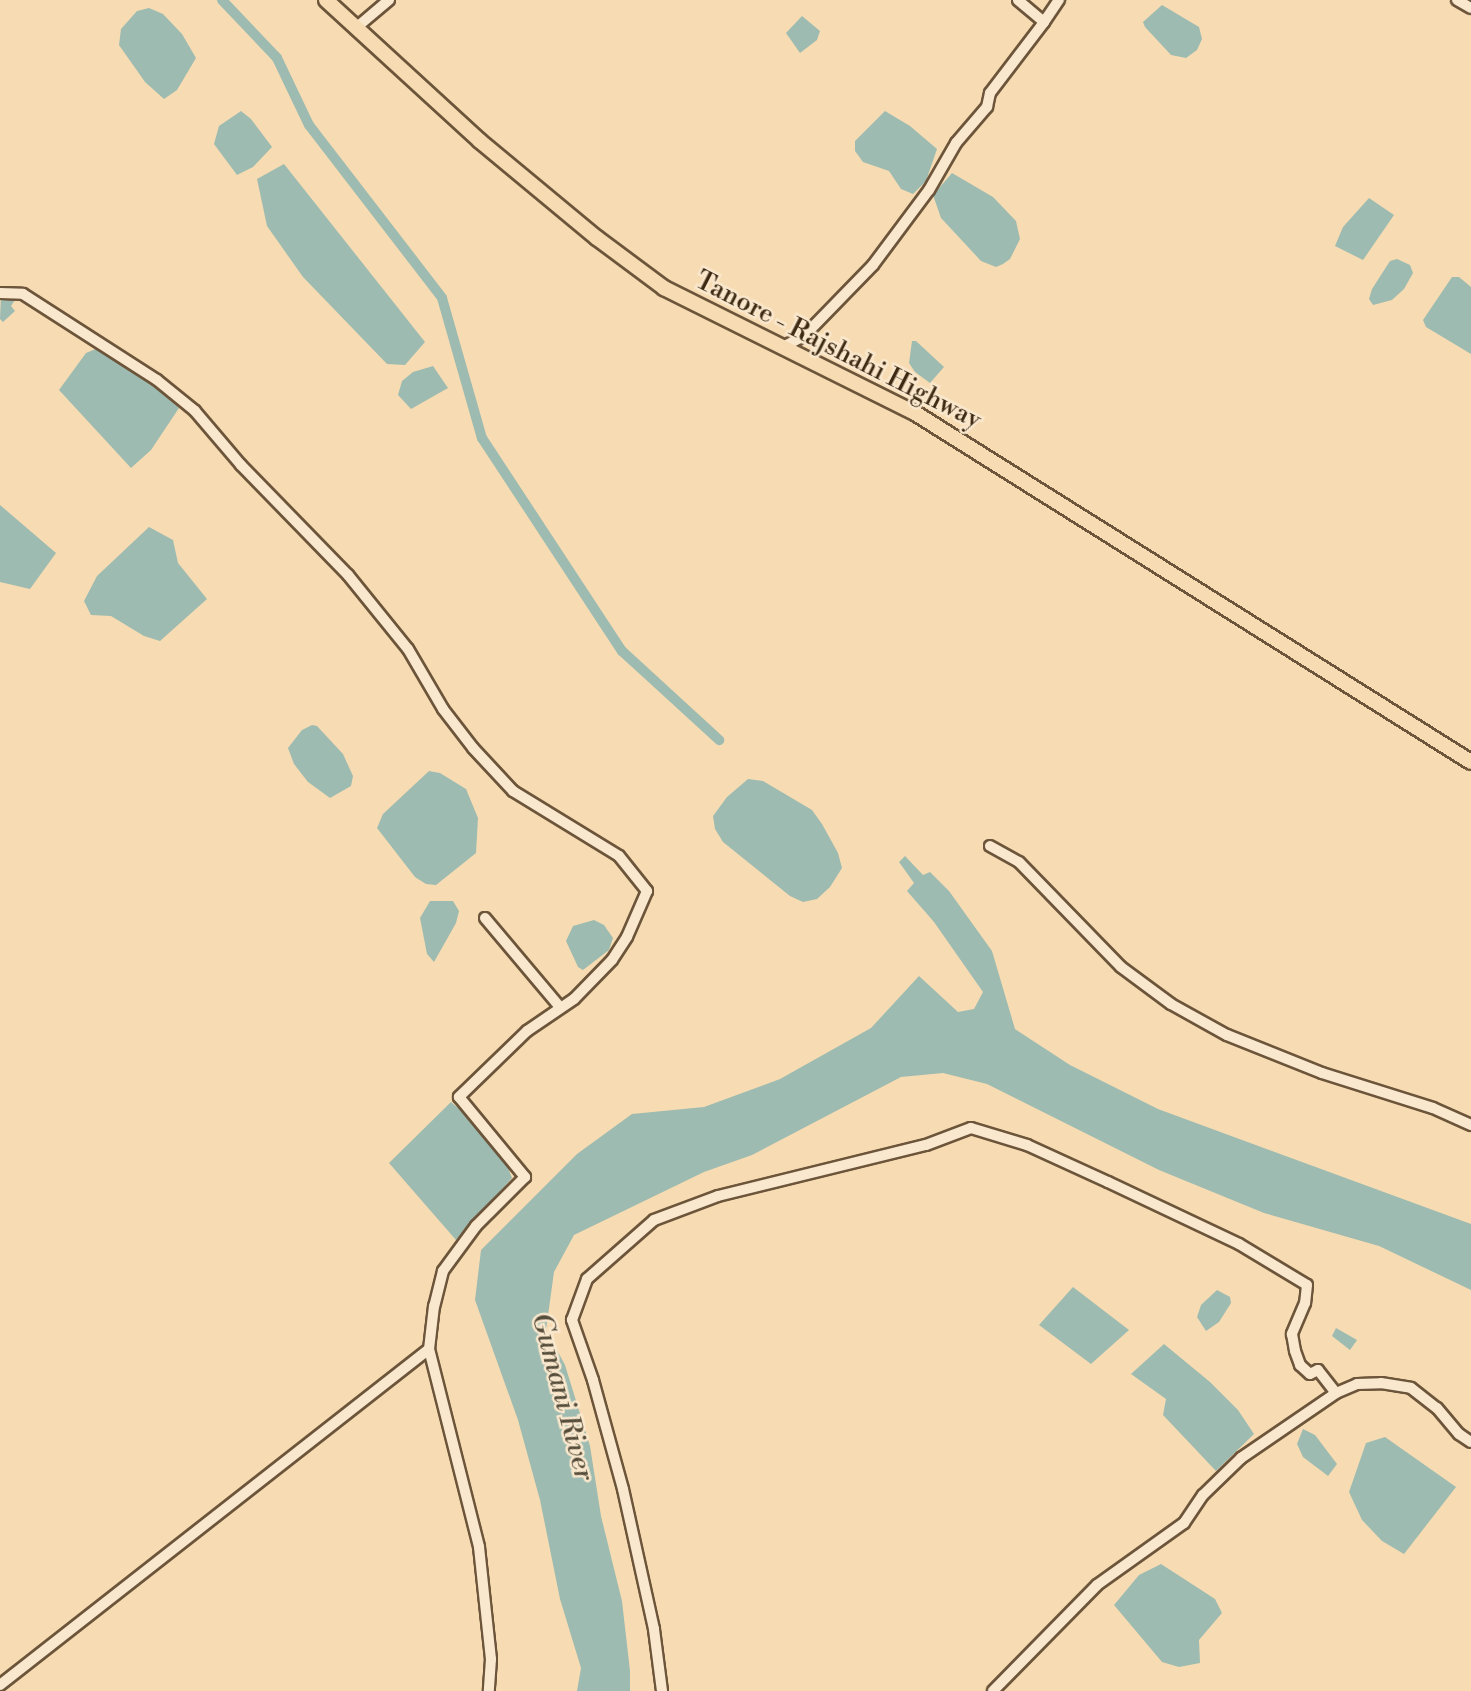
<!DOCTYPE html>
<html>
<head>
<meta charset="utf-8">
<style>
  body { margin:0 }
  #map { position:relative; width:1471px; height:1691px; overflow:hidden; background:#f7dcb3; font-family:"Libre Bodoni",serif }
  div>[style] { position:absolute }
  .water>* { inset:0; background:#9dbbb0 }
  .canal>* { height:10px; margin:-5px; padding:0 5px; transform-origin:5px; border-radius:5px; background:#9dbbb0 }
  .roads { filter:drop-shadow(2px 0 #6c553a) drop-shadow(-2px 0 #6c553a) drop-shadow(0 2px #6c553a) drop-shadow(0 -2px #6c553a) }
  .minor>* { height:10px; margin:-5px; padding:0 5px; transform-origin:5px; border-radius:5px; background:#fae8ce }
  .major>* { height:14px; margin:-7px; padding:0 7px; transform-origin:7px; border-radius:7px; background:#f7dcb3 }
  span { translate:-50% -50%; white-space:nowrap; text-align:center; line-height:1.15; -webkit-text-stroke:5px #fae8ce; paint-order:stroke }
  .street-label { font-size:26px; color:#3d2812 }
  .water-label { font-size:28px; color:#554d3a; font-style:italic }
</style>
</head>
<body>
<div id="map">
  <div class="water">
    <i style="clip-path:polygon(1162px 5px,1199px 27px,1202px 39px,1197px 50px,1186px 58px,1171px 55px,1145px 27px,1143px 22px)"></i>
    <i style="clip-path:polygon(149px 8px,163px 14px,182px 34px,196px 58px,177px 90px,164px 99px,145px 82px,119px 45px,121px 29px,137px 11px)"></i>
    <i style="clip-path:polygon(802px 16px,820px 31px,817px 40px,800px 53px,786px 33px)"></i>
    <i style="clip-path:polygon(241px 111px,251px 119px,272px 147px,253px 167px,237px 175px,214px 144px,219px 126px)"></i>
    <i style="clip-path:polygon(885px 111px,910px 126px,937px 149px,926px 181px,913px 194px,901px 189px,889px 171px,863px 162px,855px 151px,855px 141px)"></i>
    <i style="clip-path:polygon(284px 164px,425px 342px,405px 365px,387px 364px,303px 277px,267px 226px,257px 179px)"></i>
    <i style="clip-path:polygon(952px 173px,993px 197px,1016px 221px,1020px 239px,1010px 259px,1003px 264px,996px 267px,981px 261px,941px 218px,933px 195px)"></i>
    <i style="clip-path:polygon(1369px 198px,1394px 215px,1363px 260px,1335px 246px,1343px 227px)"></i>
    <i style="clip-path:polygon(1397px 259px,1410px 265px,1413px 273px,1404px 289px,1392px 300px,1373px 305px,1369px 299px,1372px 289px,1390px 261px)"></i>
    <i style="clip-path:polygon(1452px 277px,1459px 277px,1471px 287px,1471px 354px,1426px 327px,1423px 320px)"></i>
    <i style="clip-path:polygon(1px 295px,15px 300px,11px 306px,15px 311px,3px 322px,0 319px)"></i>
    <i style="clip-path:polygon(912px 341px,916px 341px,944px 367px,930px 383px,915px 372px,909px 363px)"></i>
    <i style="clip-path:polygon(98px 348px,137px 371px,179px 408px,151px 450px,131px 468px,59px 390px,86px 353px)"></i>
    <i style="clip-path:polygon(433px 366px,448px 388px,411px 409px,398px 395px,402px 381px,413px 372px)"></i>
    <i style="clip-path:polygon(0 505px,56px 553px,30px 589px,0 582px)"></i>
    <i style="clip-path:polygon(149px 527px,173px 540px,178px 563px,207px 599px,160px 641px,144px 636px,111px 616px,91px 615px,84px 601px,97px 576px)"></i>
    <i style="clip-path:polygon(312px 725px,317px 726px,343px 754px,353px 776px,351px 786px,330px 798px,308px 782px,294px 764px,288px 748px,302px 730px)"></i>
    <i style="clip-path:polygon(429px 771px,440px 773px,466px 789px,478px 818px,476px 853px,436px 885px,426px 884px,415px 877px,377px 828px,383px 814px)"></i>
    <i style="clip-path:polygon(748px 779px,763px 781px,812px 810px,822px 824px,838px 853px,842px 868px,830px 887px,817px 899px,803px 902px,790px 896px,723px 842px,715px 829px,713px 816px,727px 797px)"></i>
    <i style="clip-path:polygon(905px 856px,923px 875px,930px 872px,949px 891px,992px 951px,1015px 1029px,1070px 1065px,1158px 1109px,1471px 1224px,1471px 1290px,1379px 1246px,1264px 1213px,1159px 1170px,987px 1084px,943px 1073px,901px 1077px,752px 1155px,704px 1172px,574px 1235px,554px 1272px,546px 1330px,565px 1365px,590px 1446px,601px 1516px,622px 1601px,630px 1671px,630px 1691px,577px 1691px,581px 1668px,560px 1599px,540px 1500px,518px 1420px,475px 1300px,481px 1250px,577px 1154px,632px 1114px,704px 1107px,780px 1079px,871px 1028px,919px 976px,958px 1012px,974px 1009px,983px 992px,934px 922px,907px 891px,914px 883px,899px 862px)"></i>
    <i style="clip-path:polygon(430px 901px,453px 901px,459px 911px,456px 923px,434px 962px,427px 954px,420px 918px)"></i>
    <i style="clip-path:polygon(594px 920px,604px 925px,613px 938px,609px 950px,583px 970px,578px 967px,566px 941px,573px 926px)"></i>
    <i style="clip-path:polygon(451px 1102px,474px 1122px,505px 1160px,512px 1178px,456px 1240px,389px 1163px)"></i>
    <i style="clip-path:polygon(1073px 1287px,1129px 1330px,1091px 1364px,1039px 1325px)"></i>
    <i style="clip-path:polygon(1217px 1290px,1230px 1297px,1231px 1303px,1219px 1322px,1206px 1331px,1197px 1317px,1201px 1305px)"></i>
    <i style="clip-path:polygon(1336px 1328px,1357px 1340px,1350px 1350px,1332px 1336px)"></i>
    <i style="clip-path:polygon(1164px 1344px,1210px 1382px,1238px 1410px,1254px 1434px,1216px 1471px,1163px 1415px,1166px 1399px,1131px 1374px)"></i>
    <i style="clip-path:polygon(1303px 1429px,1315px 1435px,1337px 1464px,1328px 1476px,1303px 1457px,1297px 1444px)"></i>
    <i style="clip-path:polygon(1385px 1437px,1456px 1487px,1404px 1554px,1382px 1541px,1362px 1520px,1349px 1492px,1366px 1443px)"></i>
    <i style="clip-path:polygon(1161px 1564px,1215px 1599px,1222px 1613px,1199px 1640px,1200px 1663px,1179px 1667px,1162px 1662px,1114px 1605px,1139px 1575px)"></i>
  </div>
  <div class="canal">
    <i style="left:222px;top:0;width:80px;rotate:46.5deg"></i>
    <i style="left:277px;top:58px;width:74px;rotate:64.5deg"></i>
    <i style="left:309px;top:125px;width:218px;rotate:52.4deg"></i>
    <i style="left:442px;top:298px;width:146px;rotate:74.1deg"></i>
    <i style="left:482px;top:438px;width:255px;rotate:56.7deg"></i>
    <i style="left:622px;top:651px;width:132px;rotate:42.5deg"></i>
  </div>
  <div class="roads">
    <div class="minor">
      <i style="left:1457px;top:0;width:16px;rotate:30deg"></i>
      <i style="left:1044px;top:22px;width:27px;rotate:-56deg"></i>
      <i style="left:357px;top:27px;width:42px;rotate:-40.2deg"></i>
      <i style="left:0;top:293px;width:23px;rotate:2deg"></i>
      <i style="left:23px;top:294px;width:159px;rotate:32.7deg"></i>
      <i style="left:157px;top:380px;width:49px;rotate:39.2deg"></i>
      <i style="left:195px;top:411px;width:71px;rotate:49.6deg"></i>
      <i style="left:241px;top:465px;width:153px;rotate:45.8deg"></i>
      <i style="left:348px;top:575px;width:95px;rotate:51deg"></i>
      <i style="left:408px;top:649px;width:69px;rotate:59.7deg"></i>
      <i style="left:443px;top:709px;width:49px;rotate:52.4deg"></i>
      <i style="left:473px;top:748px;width:59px;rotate:47.1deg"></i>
      <i style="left:513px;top:791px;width:124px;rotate:31.5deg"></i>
      <i style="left:619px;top:856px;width:45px;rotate:51.3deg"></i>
      <i style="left:647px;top:891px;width:50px;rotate:113.5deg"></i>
      <i style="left:627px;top:937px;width:27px;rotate:123deg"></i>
      <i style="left:612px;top:960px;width:54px;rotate:134.3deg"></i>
      <i style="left:574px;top:999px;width:57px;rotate:145.8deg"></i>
      <i style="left:527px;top:1031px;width:95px;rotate:135.9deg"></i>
      <i style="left:459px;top:1097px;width:104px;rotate:50.5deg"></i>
      <i style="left:525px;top:1177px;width:69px;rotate:135deg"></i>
      <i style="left:476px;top:1226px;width:56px;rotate:126.3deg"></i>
      <i style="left:443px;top:1271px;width:36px;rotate:104deg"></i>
      <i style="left:434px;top:1306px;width:43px;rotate:96.6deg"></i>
      <i style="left:781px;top:348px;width:26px;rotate:-28deg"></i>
      <i style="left:804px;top:336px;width:99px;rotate:-45.8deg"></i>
      <i style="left:873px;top:265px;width:94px;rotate:-53.3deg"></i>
      <i style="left:929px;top:190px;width:54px;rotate:-60.1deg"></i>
      <i style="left:956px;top:143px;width:48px;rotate:-49.3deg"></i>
      <i style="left:987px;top:107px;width:14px;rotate:-78deg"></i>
      <i style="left:990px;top:93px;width:89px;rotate:-52.7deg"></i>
      <i style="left:1044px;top:22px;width:34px;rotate:-140deg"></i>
      <i style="left:990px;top:846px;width:33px;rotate:29deg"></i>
      <i style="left:1019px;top:862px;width:146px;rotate:45.8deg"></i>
      <i style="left:1121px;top:967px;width:62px;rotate:36.5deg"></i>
      <i style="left:1171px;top:1004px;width:64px;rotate:29deg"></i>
      <i style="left:1227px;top:1035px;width:102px;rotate:21.8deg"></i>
      <i style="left:1322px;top:1073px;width:116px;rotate:17.5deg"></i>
      <i style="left:1433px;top:1108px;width:42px;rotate:24.1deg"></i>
      <i style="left:485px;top:918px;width:116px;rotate:49.9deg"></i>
      <i style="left:0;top:1685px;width:545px;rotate:-38.07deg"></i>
      <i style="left:429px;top:1349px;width:204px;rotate:75.8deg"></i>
      <i style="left:479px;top:1547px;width:113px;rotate:83.9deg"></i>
      <i style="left:491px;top:1659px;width:32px;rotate:94deg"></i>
      <i style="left:662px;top:1691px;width:63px;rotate:-97.4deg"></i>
      <i style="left:654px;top:1629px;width:143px;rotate:-102.5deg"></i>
      <i style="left:623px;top:1489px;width:113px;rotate:-105.4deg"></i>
      <i style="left:593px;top:1380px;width:64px;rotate:-109.3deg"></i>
      <i style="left:572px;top:1320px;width:44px;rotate:-69.9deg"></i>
      <i style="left:587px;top:1279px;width:89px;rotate:-41.4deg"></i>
      <i style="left:654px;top:1220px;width:68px;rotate:-20.6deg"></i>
      <i style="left:718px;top:1196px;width:214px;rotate:-13.8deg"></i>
      <i style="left:926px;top:1145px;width:48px;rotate:-20.7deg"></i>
      <i style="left:971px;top:1128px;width:59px;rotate:16.9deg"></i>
      <i style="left:1027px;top:1145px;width:89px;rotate:24.6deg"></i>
      <i style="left:1108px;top:1182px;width:145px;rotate:25.3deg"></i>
      <i style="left:1239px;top:1244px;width:79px;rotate:31.1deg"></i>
      <i style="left:1307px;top:1285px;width:18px;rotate:96deg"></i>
      <i style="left:1305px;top:1303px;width:34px;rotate:113deg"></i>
      <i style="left:1292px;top:1334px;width:17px;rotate:80deg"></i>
      <i style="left:1295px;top:1351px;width:15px;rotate:70deg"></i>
      <i style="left:1300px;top:1365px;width:13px;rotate:42deg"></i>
      <i style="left:1310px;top:1374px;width:9px;rotate:-27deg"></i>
      <i style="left:1318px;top:1370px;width:29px;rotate:52deg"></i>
      <i style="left:993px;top:1691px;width:148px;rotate:-45.5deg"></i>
      <i style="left:1097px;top:1585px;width:107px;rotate:-35.5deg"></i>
      <i style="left:1184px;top:1523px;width:34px;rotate:-56deg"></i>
      <i style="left:1203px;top:1495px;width:53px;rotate:-44.2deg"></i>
      <i style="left:1241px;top:1458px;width:115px;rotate:-34.4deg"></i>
      <i style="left:1336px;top:1393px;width:23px;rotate:-23deg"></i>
      <i style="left:1357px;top:1384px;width:24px;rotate:-2deg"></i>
      <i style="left:1381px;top:1383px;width:30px;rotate:9deg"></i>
      <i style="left:1411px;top:1388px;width:33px;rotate:38deg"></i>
      <i style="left:1437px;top:1408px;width:34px;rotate:50deg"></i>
      <i style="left:1459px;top:1434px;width:14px;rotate:34deg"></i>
    </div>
    <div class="major">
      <i style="left:326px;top:0;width:209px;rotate:42.5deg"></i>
      <i style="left:480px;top:141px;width:152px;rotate:39.7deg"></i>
      <i style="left:597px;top:238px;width:84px;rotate:36.7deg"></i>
      <i style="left:664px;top:288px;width:280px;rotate:26.5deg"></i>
      <i style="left:915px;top:413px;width:656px;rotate:32.12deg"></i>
    </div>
  </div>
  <div class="street-label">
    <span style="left:838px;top:351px;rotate:27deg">Tanore - Rajshahi Highway</span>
  </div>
  <div class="water-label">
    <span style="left:562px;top:1397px;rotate:75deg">Gumani River</span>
  </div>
</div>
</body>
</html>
